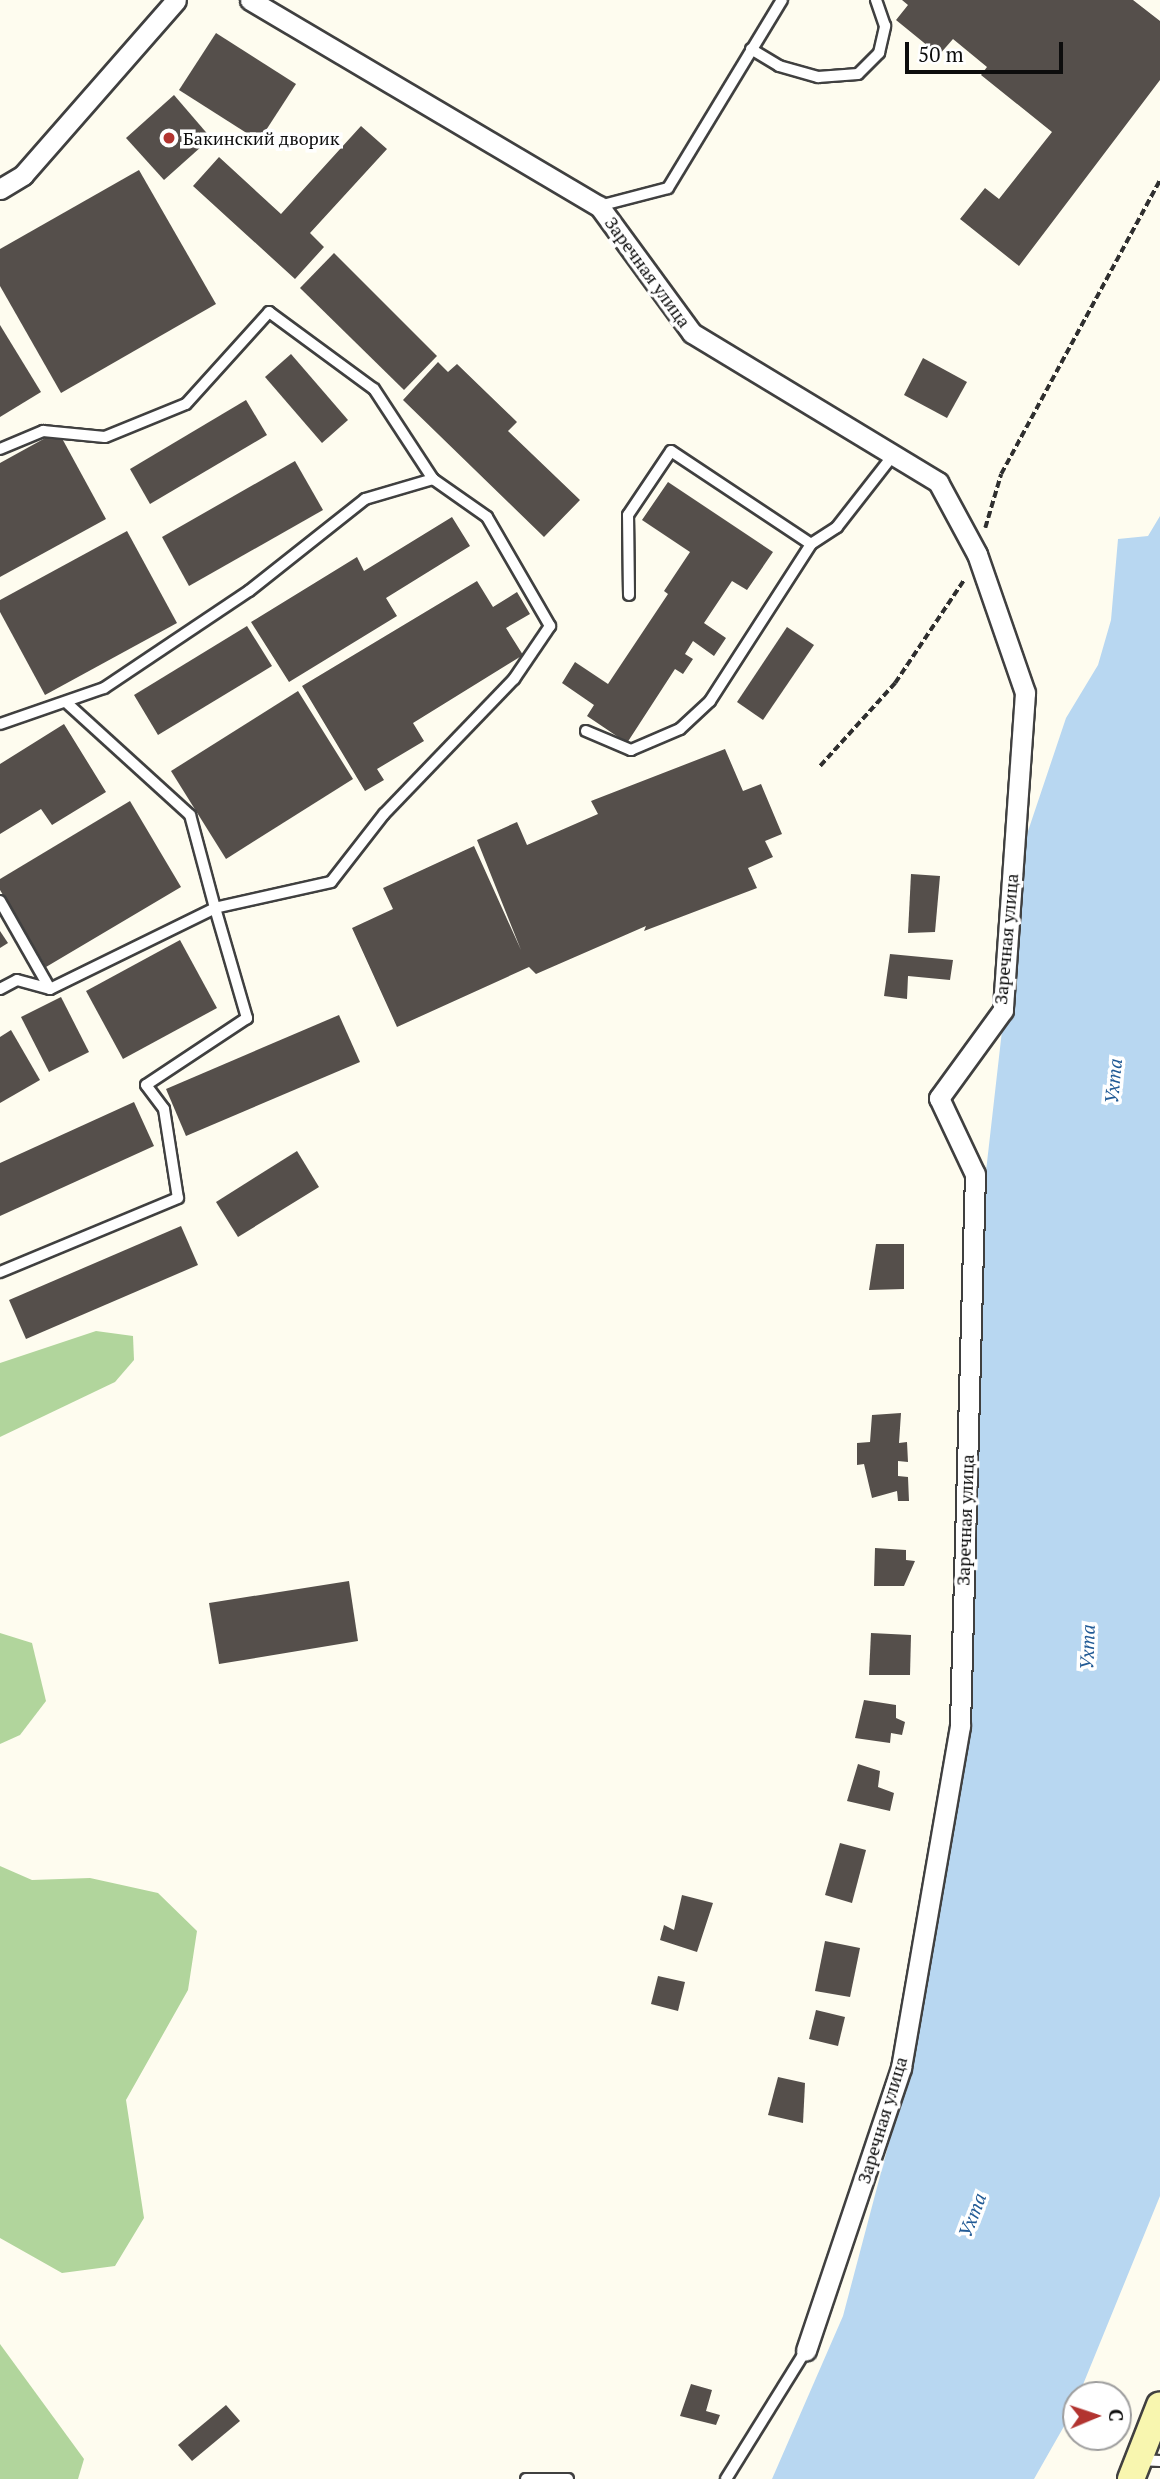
<!DOCTYPE html>
<html>
<head>
<meta charset="utf-8">
<style>
  body { margin:0 }
  #map { position:relative; width:1160px; height:2479px; overflow:hidden; background:#fefcef; font-family:"PT Serif",serif }
  div>[style] { position:absolute }
  .forest>* { inset:0; background:#b1d59c }
  .water>* { inset:0; background:#b8d7f1 }
  .building>* { inset:0; background:#554f4b }
  .path>* { height:3.5px; margin-top:-1.75px; transform-origin:0; background:repeating-linear-gradient(90deg,#2f2f2f 0 7px,transparent 0 10.5px) }
  .roads { filter:drop-shadow(2px 0 #404040) drop-shadow(-2px 0 #404040) drop-shadow(0 2px #404040) drop-shadow(0 -2px #404040) }
  .lane>* { height:10px; margin:-5px; padding:0 5px; transform-origin:5px; border-radius:5px; background:#fff }
  .street>* { height:19px; margin:-9.5px; padding:0 9.5px; transform-origin:9.5px; border-radius:9.5px; background:#fff }
  .secondary>* { height:26px; margin:-13px; padding:0 13px; transform-origin:13px; border-radius:13px; background:#f8f6af }
  .dots>* { width:19px; height:19px; translate:-50% -50%; box-sizing:border-box; border:4px solid #fff; border-radius:50% }
  span { translate:-50% -50%; white-space:nowrap; text-align:center; line-height:1.15; -webkit-text-stroke:7px #fff; paint-order:stroke }
  .poi-label { font-size:18px; color:#0d0d0d }
  .left { translate:0 -50%; text-align:left }
  .street-label { font-size:18px; color:#0d0d0d }
  .water-label { font-size:19px; color:#215a95; font-style:italic }
  .north { position:absolute; left:1062px; top:2381px; width:70px; height:70px; box-sizing:border-box; background:#fff; border:2px solid #9e9e9e; border-radius:50%; rotate:88deg; font-size:19px; font-weight:700; line-height:28px; text-align:center; color:#0d0d0d }
  .north::after { content:''; display:block; margin:auto; width:24px; height:32px; background:#b23430; clip-path:polygon(50% 0,100% 100%,50% 72%,0 100%) }
  .scale { position:absolute; left:905px; top:42px; width:158px; height:32px; box-sizing:border-box; border:4px solid #0d0d0d; border-top:0; padding-left:9px; font-size:21px; line-height:24px; white-space:nowrap; color:#0d0d0d; -webkit-text-stroke:5px #fff; paint-order:stroke }
</style>
</head>
<body>
<div id="map">
  <div class="forest">
    <i style="clip-path:polygon(96px 1331px,133px 1336px,134px 1360px,115px 1382px,0 1437px,0 1363px)"></i>
    <i style="clip-path:polygon(0 1633px,32px 1643px,46px 1701px,20px 1735px,0 1744px)"></i>
    <i style="clip-path:polygon(0 1866px,32px 1880px,90px 1878px,158px 1893px,197px 1931px,188px 1990px,126px 2100px,144px 2218px,115px 2266px,62px 2273px,0 2238px)"></i>
    <i style="clip-path:polygon(0 2344px,84px 2459px,78px 2479px,0 2479px)"></i>
  </div>
  <div class="water">
    <i style="clip-path:polygon(1160px 516px,1160px 2196px,1071px 2414px,1034px 2479px,772px 2479px,843px 2316px,902px 2093px,968px 1729px,985px 1180px,1023px 846px,1066px 718px,1098px 665px,1111px 620px,1118px 539px,1148px 536px)"></i>
  </div>
  <div class="building">
    <i style="clip-path:polygon(902px 0,1133px 0,1160px 21px,1160px 80px,1019px 266px,960px 219px,985px 188px,999px 199px,1052px 132px,981px 75px,987px 67px,953px 39px,939px 55px,896px 20px,908px 5px)"></i>
    <i style="clip-path:polygon(216px 33px,296px 84px,259px 141px,179px 90px)"></i>
    <i style="clip-path:polygon(174px 95px,211px 138px,164px 180px,126px 138px)"></i>
    <i style="clip-path:polygon(361px 126px,387px 149px,310px 233px,324px 247px,295px 279px,193px 186px,219px 157px,281px 214px)"></i>
    <i style="clip-path:polygon(139px 170px,216px 304px,61px 393px,0 286px,0 249px)"></i>
    <i style="clip-path:polygon(334px 253px,437px 356px,404px 390px,300px 288px)"></i>
    <i style="clip-path:polygon(0 325px,41px 392px,0 417px)"></i>
    <i style="clip-path:polygon(291px 354px,348px 420px,322px 443px,265px 377px)"></i>
    <i style="clip-path:polygon(923px 358px,967px 382px,947px 418px,904px 395px)"></i>
    <i style="clip-path:polygon(438px 362px,448px 372px,457px 364px,517px 422px,508px 431px,580px 500px,544px 537px,403px 400px)"></i>
    <i style="clip-path:polygon(246px 400px,267px 435px,150px 504px,130px 469px)"></i>
    <i style="clip-path:polygon(58px 431px,106px 519px,0 577px,0 463px)"></i>
    <i style="clip-path:polygon(295px 461px,323px 510px,189px 586px,162px 537px)"></i>
    <i style="clip-path:polygon(668px 482px,773px 552px,747px 590px,732px 581px,704px 623px,726px 638px,714px 656px,693px 641px,685px 654px,693px 659px,683px 674px,675px 669px,627px 743px,587px 716px,594px 705px,562px 683px,575px 662px,608px 684px,668px 594px,664px 591px,690px 552px,642px 520px)"></i>
    <i style="clip-path:polygon(452px 517px,470px 546px,386px 598px,397px 616px,289px 682px,251px 622px,357px 557px,364px 571px)"></i>
    <i style="clip-path:polygon(127px 531px,177px 623px,45px 695px,0 612px,0 600px)"></i>
    <i style="clip-path:polygon(477px 581px,493px 607px,517px 592px,530px 614px,506px 628px,523px 655px,413px 723px,424px 741px,377px 769px,384px 780px,365px 791px,302px 686px)"></i>
    <i style="clip-path:polygon(247px 626px,272px 666px,158px 735px,134px 695px)"></i>
    <i style="clip-path:polygon(787px 627px,814px 645px,763px 720px,737px 702px)"></i>
    <i style="clip-path:polygon(298px 691px,353px 779px,226px 859px,171px 771px)"></i>
    <i style="clip-path:polygon(64px 724px,106px 792px,52px 825px,41px 809px,0 834px,0 764px)"></i>
    <i style="clip-path:polygon(725px 749px,743px 791px,761px 784px,782px 834px,765px 841px,773px 857px,748px 868px,757px 888px,644px 931px,646px 926px,536px 974px,529px 967px,397px 1027px,352px 928px,393px 909px,383px 888px,474px 846px,521px 950px,477px 840px,517px 822px,527px 845px,598px 814px,591px 801px)"></i>
    <i style="clip-path:polygon(130px 801px,181px 887px,46px 967px,0 890px,0 879px)"></i>
    <i style="clip-path:polygon(911px 874px,940px 876px,935px 932px,908px 933px)"></i>
    <i style="clip-path:polygon(0 931px,8px 943px,0 948px)"></i>
    <i style="clip-path:polygon(180px 940px,217px 1008px,123px 1059px,86px 991px)"></i>
    <i style="clip-path:polygon(890px 954px,953px 960px,950px 980px,908px 976px,907px 999px,884px 996px)"></i>
    <i style="clip-path:polygon(61px 997px,89px 1052px,49px 1072px,21px 1017px)"></i>
    <i style="clip-path:polygon(339px 1015px,360px 1062px,186px 1136px,166px 1089px)"></i>
    <i style="clip-path:polygon(11px 1030px,40px 1080px,0 1103px,0 1037px)"></i>
    <i style="clip-path:polygon(134px 1102px,154px 1146px,0 1216px,0 1163px)"></i>
    <i style="clip-path:polygon(297px 1151px,319px 1187px,238px 1237px,216px 1202px)"></i>
    <i style="clip-path:polygon(181px 1226px,198px 1265px,26px 1339px,9px 1300px)"></i>
    <i style="clip-path:polygon(876px 1244px,904px 1244px,904px 1289px,869px 1290px)"></i>
    <i style="clip-path:polygon(901px 1413px,899px 1443px,907px 1442px,908px 1462px,898px 1461px,898px 1476px,908px 1477px,909px 1501px,898px 1501px,897px 1491px,872px 1498px,864px 1464px,857px 1465px,857px 1443px,870px 1442px,872px 1415px)"></i>
    <i style="clip-path:polygon(875px 1548px,906px 1550px,906px 1560px,915px 1561px,904px 1586px,874px 1586px)"></i>
    <i style="clip-path:polygon(349px 1581px,358px 1641px,219px 1664px,209px 1603px)"></i>
    <i style="clip-path:polygon(871px 1633px,911px 1635px,910px 1675px,869px 1675px)"></i>
    <i style="clip-path:polygon(864px 1700px,896px 1705px,896px 1718px,905px 1722px,902px 1735px,891px 1733px,890px 1743px,855px 1738px)"></i>
    <i style="clip-path:polygon(858px 1764px,880px 1771px,878px 1787px,894px 1793px,890px 1811px,847px 1801px)"></i>
    <i style="clip-path:polygon(840px 1843px,866px 1850px,852px 1903px,825px 1895px)"></i>
    <i style="clip-path:polygon(682px 1895px,713px 1903px,697px 1952px,660px 1940px,664px 1925px,674px 1930px)"></i>
    <i style="clip-path:polygon(825px 1941px,860px 1948px,850px 1997px,815px 1991px)"></i>
    <i style="clip-path:polygon(658px 1976px,685px 1982px,678px 2011px,651px 2004px)"></i>
    <i style="clip-path:polygon(816px 2010px,845px 2017px,838px 2046px,809px 2039px)"></i>
    <i style="clip-path:polygon(778px 2077px,805px 2083px,803px 2123px,768px 2115px)"></i>
    <i style="clip-path:polygon(691px 2384px,712px 2390px,706px 2411px,720px 2415px,716px 2425px,680px 2416px)"></i>
    <i style="clip-path:polygon(226px 2405px,240px 2421px,192px 2461px,178px 2445px)"></i>
  </div>
  <div class="path">
    <i style="left:985px;top:528px;width:56px;rotate:-73.5deg"></i>
    <i style="left:1001px;top:474px;width:334px;rotate:-61.6deg"></i>
    <i style="left:820px;top:766px;width:112px;rotate:-47.9deg"></i>
    <i style="left:895px;top:683px;width:124px;rotate:-56.2deg"></i>
  </div>
  <div class="roads">
    <div class="lane">
      <i style="left:751px;top:49px;width:33px;rotate:31deg"></i>
      <i style="left:779px;top:66px;width:41px;rotate:15.8deg"></i>
      <i style="left:818px;top:77px;width:40px;rotate:-4.3deg"></i>
      <i style="left:858px;top:74px;width:30px;rotate:-45deg"></i>
      <i style="left:879px;top:53px;width:28px;rotate:-77deg"></i>
      <i style="left:885px;top:26px;width:28px;rotate:-109deg"></i>
      <i style="left:599px;top:206px;width:71px;rotate:-14.6deg"></i>
      <i style="left:668px;top:188px;width:220px;rotate:-58.8deg"></i>
      <i style="left:0;top:449px;width:47px;rotate:-22.7deg"></i>
      <i style="left:43px;top:431px;width:62px;rotate:5.5deg"></i>
      <i style="left:105px;top:437px;width:87px;rotate:-22.2deg"></i>
      <i style="left:186px;top:404px;width:124px;rotate:-47.9deg"></i>
      <i style="left:269px;top:312px;width:130px;rotate:36.3deg"></i>
      <i style="left:374px;top:389px;width:108px;rotate:56.8deg"></i>
      <i style="left:629px;top:595px;width:80px;rotate:-90.7deg"></i>
      <i style="left:628px;top:515px;width:77px;rotate:-56.1deg"></i>
      <i style="left:671px;top:451px;width:168px;rotate:33.6deg"></i>
      <i style="left:0;top:724px;width:110px;rotate:-19.1deg"></i>
      <i style="left:104px;top:688px;width:174px;rotate:-33.8deg"></i>
      <i style="left:249px;top:591px;width:148px;rotate:-38.4deg"></i>
      <i style="left:365px;top:499px;width:71px;rotate:-16.4deg"></i>
      <i style="left:433px;top:479px;width:66px;rotate:35.1deg"></i>
      <i style="left:487px;top:517px;width:126px;rotate:60deg"></i>
      <i style="left:550px;top:626px;width:64px;rotate:124.2deg"></i>
      <i style="left:514px;top:679px;width:187px;rotate:133.9deg"></i>
      <i style="left:384px;top:814px;width:86px;rotate:127.9deg"></i>
      <i style="left:331px;top:882px;width:119px;rotate:167.4deg"></i>
      <i style="left:215px;top:908px;width:115px;rotate:73.8deg"></i>
      <i style="left:247px;top:1018px;width:121px;rotate:146.4deg"></i>
      <i style="left:146px;top:1085px;width:30px;rotate:53deg"></i>
      <i style="left:164px;top:1109px;width:90px;rotate:81.1deg"></i>
      <i style="left:178px;top:1198px;width:193px;rotate:157.4deg"></i>
      <i style="left:586px;top:731px;width:49px;rotate:22.9deg"></i>
      <i style="left:631px;top:750px;width:53px;rotate:-23.2deg"></i>
      <i style="left:680px;top:729px;width:41px;rotate:-43deg"></i>
      <i style="left:710px;top:701px;width:187px;rotate:-57.2deg"></i>
      <i style="left:811px;top:544px;width:31px;rotate:-33deg"></i>
      <i style="left:837px;top:527px;width:93px;rotate:-52deg"></i>
      <i style="left:0;top:901px;width:101px;rotate:60.4deg"></i>
      <i style="left:50px;top:989px;width:184px;rotate:-26.1deg"></i>
      <i style="left:215px;top:908px;width:96px;rotate:-105deg"></i>
      <i style="left:190px;top:815px;width:165px;rotate:-137.7deg"></i>
      <i style="left:0;top:989px;width:19px;rotate:-28deg"></i>
      <i style="left:17px;top:980px;width:34px;rotate:15deg"></i>
      <i style="left:1140px;top:2460px;width:20px;rotate:3deg"></i>
      <i style="left:526px;top:2479px;width:42px"></i>
      <i style="left:726px;top:2479px;width:152px;rotate:-58.2deg"></i>
    </div>
    <div class="street">
      <i style="left:250px;top:0;width:405px;rotate:30.6deg"></i>
      <i style="left:599px;top:206px;width:157px;rotate:53.8deg"></i>
      <i style="left:692px;top:333px;width:288px;rotate:31.2deg"></i>
      <i style="left:938px;top:482px;width:82px;rotate:61.6deg"></i>
      <i style="left:977px;top:554px;width:147px;rotate:70.9deg"></i>
      <i style="left:1025px;top:693px;width:318px;rotate:94deg"></i>
      <i style="left:1003px;top:1010px;width:109px;rotate:126deg"></i>
      <i style="left:939px;top:1098px;width:84px;rotate:64.7deg"></i>
      <i style="left:975px;top:1174px;width:552px;rotate:91.56deg"></i>
      <i style="left:960px;top:1726px;width:347px;rotate:99.8deg"></i>
      <i style="left:901px;top:2068px;width:298px;rotate:108.6deg"></i>
      <i style="left:0;top:189px;width:27px;rotate:-31deg"></i>
      <i style="left:23px;top:175px;width:232px;rotate:-48.8deg"></i>
    </div>
    <div class="secondary">
      <i style="left:1131px;top:2479px;width:79px;rotate:-68.6deg"></i>
    </div>
  </div>
  <div class="dots">
    <i style="left:169px;top:138px;background:#b23430"></i>
  </div>
  <div class="poi-label">
    <span class="left" style="left:183px;top:138px">Бакинский дворик</span>
  </div>
  <div class="street-label">
    <span style="left:648px;top:272px;rotate:54deg">Заречная улица</span>
    <span style="left:1006px;top:939px;rotate:-85deg">Заречная улица</span>
    <span style="left:965px;top:1520px;rotate:-88deg">Заречная улица</span>
    <span style="left:882px;top:2120px;rotate:-73deg">Заречная улица</span>
  </div>
  <div class="water-label">
    <span style="left:1113px;top:1081px;rotate:-85deg">Ухта</span>
    <span style="left:1087px;top:1647px;rotate:-88deg">Ухта</span>
    <span style="left:972px;top:2215px;rotate:-69deg">Ухта</span>
  </div>
  <div class="north">С</div>
  <div class="scale">50 m</div>
</div>
</body>
</html>
